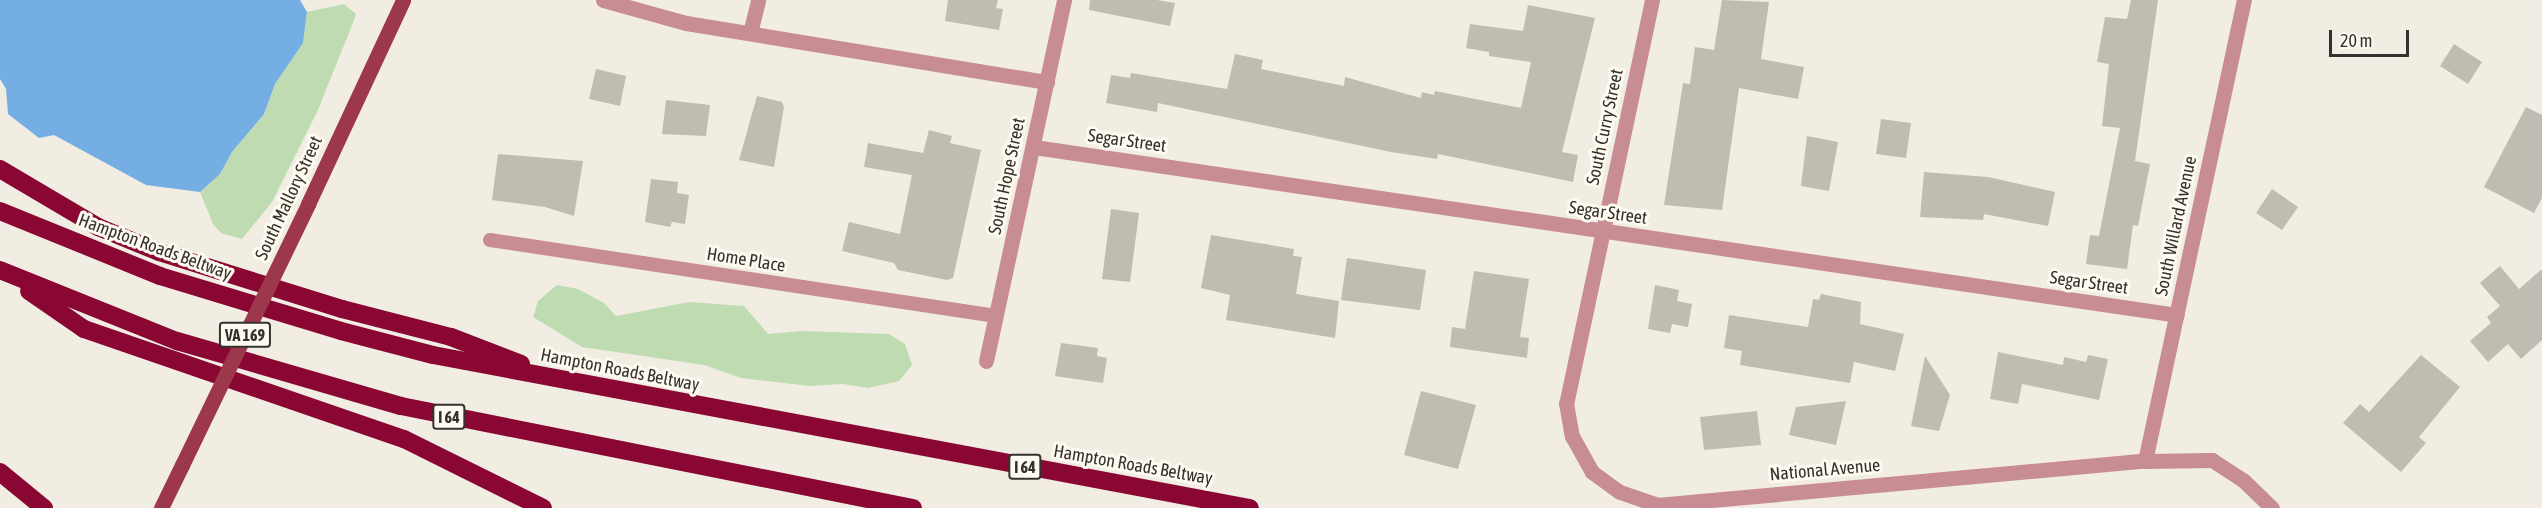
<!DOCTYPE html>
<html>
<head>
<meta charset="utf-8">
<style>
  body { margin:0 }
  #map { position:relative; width:2542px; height:508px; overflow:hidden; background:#f1ede2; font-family:"Asap Condensed",sans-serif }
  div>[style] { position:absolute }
  .green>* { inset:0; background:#bfdbb2 }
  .water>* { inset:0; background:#74aee3 }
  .building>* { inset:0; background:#c0bcb2 }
  .service>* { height:14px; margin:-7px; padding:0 7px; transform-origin:7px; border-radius:7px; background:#c88d94 }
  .minor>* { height:15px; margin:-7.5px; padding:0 7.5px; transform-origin:7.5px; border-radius:7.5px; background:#c88d94 }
  .primary>* { height:15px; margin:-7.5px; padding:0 7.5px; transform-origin:7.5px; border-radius:7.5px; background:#9d384c }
  .motorway>* { height:18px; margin:-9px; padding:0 9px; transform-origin:9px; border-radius:9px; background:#8a0733 }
  .primary-bridge>* { height:15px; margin:-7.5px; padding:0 7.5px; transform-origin:7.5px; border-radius:7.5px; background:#9d384c }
  span { translate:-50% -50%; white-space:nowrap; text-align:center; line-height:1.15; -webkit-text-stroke:6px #fefaef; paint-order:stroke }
  .shield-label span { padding:2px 4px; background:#fefaef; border:2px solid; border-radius:4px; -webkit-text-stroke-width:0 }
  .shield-label { font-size:16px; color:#34322e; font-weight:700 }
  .street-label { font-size:18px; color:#34322e }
  .scale { position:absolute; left:2329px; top:30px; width:80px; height:27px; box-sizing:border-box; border:3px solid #34322e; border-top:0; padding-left:8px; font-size:18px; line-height:21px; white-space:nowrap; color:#34322e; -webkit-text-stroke:4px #fefaef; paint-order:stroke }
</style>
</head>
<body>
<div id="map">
  <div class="green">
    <i style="clip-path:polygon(344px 4px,356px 14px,349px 33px,317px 112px,272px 202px,242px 239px,221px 233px,213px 224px,200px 192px,220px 174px,232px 152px,264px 114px,275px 84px,303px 43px,307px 12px)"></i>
    <i style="clip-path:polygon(557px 285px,578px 289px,604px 303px,616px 316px,689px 302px,744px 306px,768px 334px,802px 331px,889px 334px,905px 344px,912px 365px,899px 381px,868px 388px,843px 384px,810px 386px,741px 378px,704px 365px,582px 347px,533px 317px,538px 301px)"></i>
  </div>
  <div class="water">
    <i style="clip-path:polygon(0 0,300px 0,307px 12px,303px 43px,275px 84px,264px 114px,232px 152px,220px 174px,200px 192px,146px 185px,54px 135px,39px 138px,8px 114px,6px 89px,0 79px)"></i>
  </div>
  <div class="building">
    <i style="clip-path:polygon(948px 0,998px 0,996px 8px,1003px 9px,999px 30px,945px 21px)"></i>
    <i style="clip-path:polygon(1090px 0,1157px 0,1175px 3px,1170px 26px,1089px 10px)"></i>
    <i style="clip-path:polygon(1722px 0,1769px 2px,1761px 59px,1804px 67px,1798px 99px,1739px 88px,1722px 210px,1664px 205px,1683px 83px,1690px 84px,1695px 47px,1714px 50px)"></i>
    <i style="clip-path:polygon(2131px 0,2158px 0,2135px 161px,2150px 164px,2138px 226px,2133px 225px,2127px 269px,2086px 264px,2090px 235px,2099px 236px,2120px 128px,2102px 126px,2109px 64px,2097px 62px,2105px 17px,2127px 19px)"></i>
    <i style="clip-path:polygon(1528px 5px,1595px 18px,1562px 152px,1578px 155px,1573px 182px,1438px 154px,1437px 159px,1391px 152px,1158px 103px,1157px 112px,1106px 103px,1111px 75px,1130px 78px,1131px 73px,1227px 89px,1235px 54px,1263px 60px,1261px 69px,1344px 86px,1345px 77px,1421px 98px,1422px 92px,1434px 95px,1435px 91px,1521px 108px,1531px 62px,1489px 56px,1489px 52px,1466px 48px,1470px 24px,1523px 31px)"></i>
    <i style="clip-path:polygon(2454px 44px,2482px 62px,2468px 84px,2440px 66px)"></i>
    <i style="clip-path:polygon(596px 69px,626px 76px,620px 106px,589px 99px)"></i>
    <i style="clip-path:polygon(757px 96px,782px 102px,784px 107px,774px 167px,739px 160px)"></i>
    <i style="clip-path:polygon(666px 100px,710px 105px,706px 136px,662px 134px)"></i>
    <i style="clip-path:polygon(2526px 107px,2542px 115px,2542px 198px,2534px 213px,2484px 187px)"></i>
    <i style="clip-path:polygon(1881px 119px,1911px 123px,1906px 158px,1876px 154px)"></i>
    <i style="clip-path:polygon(929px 130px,952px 136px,950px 143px,981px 150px,953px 278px,947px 280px,898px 270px,894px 263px,842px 251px,849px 222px,900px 234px,912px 175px,864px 167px,868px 143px,923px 153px)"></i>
    <i style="clip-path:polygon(1807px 136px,1838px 142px,1829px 191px,1801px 186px)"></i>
    <i style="clip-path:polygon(498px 154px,583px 161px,574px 216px,545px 207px,492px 200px)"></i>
    <i style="clip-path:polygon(1924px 172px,1988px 177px,2055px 192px,2048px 226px,1984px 214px,1983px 220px,1920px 217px)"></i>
    <i style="clip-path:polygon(651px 179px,678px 182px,677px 193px,689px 195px,685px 224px,672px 222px,670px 227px,645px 222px)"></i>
    <i style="clip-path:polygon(2272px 189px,2298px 207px,2282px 230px,2256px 213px)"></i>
    <i style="clip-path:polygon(1111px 209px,1139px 213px,1130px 282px,1102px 279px)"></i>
    <i style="clip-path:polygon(1211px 235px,1294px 249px,1293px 256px,1302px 257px,1296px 294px,1339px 301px,1335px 338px,1226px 320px,1230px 295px,1201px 288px)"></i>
    <i style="clip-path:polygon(1347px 258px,1426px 270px,1420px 310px,1341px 300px)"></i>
    <i style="clip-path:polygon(2500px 266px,2519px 289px,2542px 269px,2542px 340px,2521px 359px,2508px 344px,2488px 362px,2470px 341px,2491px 323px,2487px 317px,2500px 306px,2480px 283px)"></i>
    <i style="clip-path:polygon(1474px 271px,1529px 279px,1520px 337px,1529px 338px,1527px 358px,1450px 347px,1452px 327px,1465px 329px)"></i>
    <i style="clip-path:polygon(1655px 285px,1679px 290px,1677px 301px,1692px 304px,1688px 327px,1672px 324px,1670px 333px,1648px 329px)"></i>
    <i style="clip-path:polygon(1821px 294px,1861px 302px,1860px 324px,1904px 334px,1895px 371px,1854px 362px,1850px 383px,1740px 365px,1742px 351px,1724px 348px,1729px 315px,1808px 327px,1813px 299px,1819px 300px)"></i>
    <i style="clip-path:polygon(1061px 343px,1098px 348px,1097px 356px,1107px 358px,1103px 383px,1055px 376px)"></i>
    <i style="clip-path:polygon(1998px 352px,2063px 365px,2064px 357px,2086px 362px,2088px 355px,2108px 359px,2099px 400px,2022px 384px,2018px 404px,1990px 399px)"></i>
    <i style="clip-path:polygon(2421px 355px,2460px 387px,2419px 437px,2426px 443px,2401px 472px,2343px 423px,2360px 404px,2369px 412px)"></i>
    <i style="clip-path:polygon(1925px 356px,1950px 395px,1939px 431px,1911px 426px)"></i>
    <i style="clip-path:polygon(1421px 391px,1476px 405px,1458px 469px,1404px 455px)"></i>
    <i style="clip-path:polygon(1846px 401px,1836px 445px,1789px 435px,1796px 407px)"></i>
    <i style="clip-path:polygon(1757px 411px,1761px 445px,1704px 450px,1700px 417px)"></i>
  </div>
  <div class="service">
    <i style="left:490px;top:240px;width:512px;rotate:8.54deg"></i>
  </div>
  <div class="minor">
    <i style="left:603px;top:0;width:86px;rotate:15.5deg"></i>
    <i style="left:686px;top:23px;width:366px;rotate:9.3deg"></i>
    <i style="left:1652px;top:0;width:412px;rotate:102deg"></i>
    <i style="left:1566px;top:403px;width:34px;rotate:80deg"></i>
    <i style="left:1572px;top:436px;width:41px;rotate:60.9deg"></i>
    <i style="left:1592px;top:472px;width:34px;rotate:36deg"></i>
    <i style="left:1620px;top:492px;width:39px;rotate:19deg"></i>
    <i style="left:1657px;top:505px;width:490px;rotate:-5.2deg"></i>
    <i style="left:2145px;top:461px;width:67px;rotate:-0.9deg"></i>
    <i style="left:2212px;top:460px;width:38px;rotate:33deg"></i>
    <i style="left:2244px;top:481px;width:39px;rotate:44deg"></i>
    <i style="left:750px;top:33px;width:34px;rotate:-76deg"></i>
    <i style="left:1034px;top:147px;width:1155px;rotate:8.36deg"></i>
    <i style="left:986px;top:361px;width:369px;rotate:-77.8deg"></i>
    <i style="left:2145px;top:461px;width:472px;rotate:-77.9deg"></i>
  </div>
  <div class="primary">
    <i style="left:308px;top:204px;width:225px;rotate:-65deg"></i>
    <i style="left:161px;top:508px;width:48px;rotate:-64deg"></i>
  </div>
  <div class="motorway">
    <i style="left:0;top:169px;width:114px;rotate:30.6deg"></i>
    <i style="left:98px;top:227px;width:66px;rotate:22.3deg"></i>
    <i style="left:159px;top:252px;width:192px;rotate:17.3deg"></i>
    <i style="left:342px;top:309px;width:113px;rotate:14.4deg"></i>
    <i style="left:451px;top:337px;width:75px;rotate:21.1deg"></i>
    <i style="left:0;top:211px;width:173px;rotate:22.1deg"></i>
    <i style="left:160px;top:276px;width:189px;rotate:16.9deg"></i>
    <i style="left:341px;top:331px;width:95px;rotate:14.6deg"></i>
    <i style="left:433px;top:355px;width:831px;rotate:10.61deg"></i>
    <i style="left:0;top:270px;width:191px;rotate:21.9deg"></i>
    <i style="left:177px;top:341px;width:233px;rotate:16.2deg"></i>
    <i style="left:401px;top:406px;width:522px;rotate:11.27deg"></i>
    <i style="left:29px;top:291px;width:67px;rotate:34.6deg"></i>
    <i style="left:84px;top:329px;width:338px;rotate:19deg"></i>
    <i style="left:404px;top:439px;width:155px;rotate:26.4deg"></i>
    <i style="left:0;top:472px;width:57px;rotate:39.3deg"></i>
  </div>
  <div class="primary-bridge">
    <i style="left:182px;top:465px;width:290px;rotate:-64.2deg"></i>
  </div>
  <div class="shield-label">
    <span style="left:245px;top:335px">VA 169</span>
    <span style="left:449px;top:417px">I 64</span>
    <span style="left:1025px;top:467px">I 64</span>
  </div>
  <div class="street-label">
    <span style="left:1605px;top:127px;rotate:-78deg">South Curry Street</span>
    <span style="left:1127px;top:141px;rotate:8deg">Segar Street</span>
    <span style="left:1007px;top:176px;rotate:-78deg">South Hope Street</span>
    <span style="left:289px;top:198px;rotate:-65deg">South Mallory Street</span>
    <span style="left:1608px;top:213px;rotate:8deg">Segar Street</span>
    <span style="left:2176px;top:226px;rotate:-78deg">South Willard Avenue</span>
    <span style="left:155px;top:247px;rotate:20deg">Hampton Roads Beltway</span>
    <span style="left:746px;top:260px;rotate:9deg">Home Place</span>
    <span style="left:2089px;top:283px;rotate:8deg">Segar Street</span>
    <span style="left:620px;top:370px;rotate:11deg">Hampton Roads Beltway</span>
    <span style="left:1133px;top:465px;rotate:10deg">Hampton Roads Beltway</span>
    <span style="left:1825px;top:470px;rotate:-5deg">National Avenue</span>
  </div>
  <div class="scale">20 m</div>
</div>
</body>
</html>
